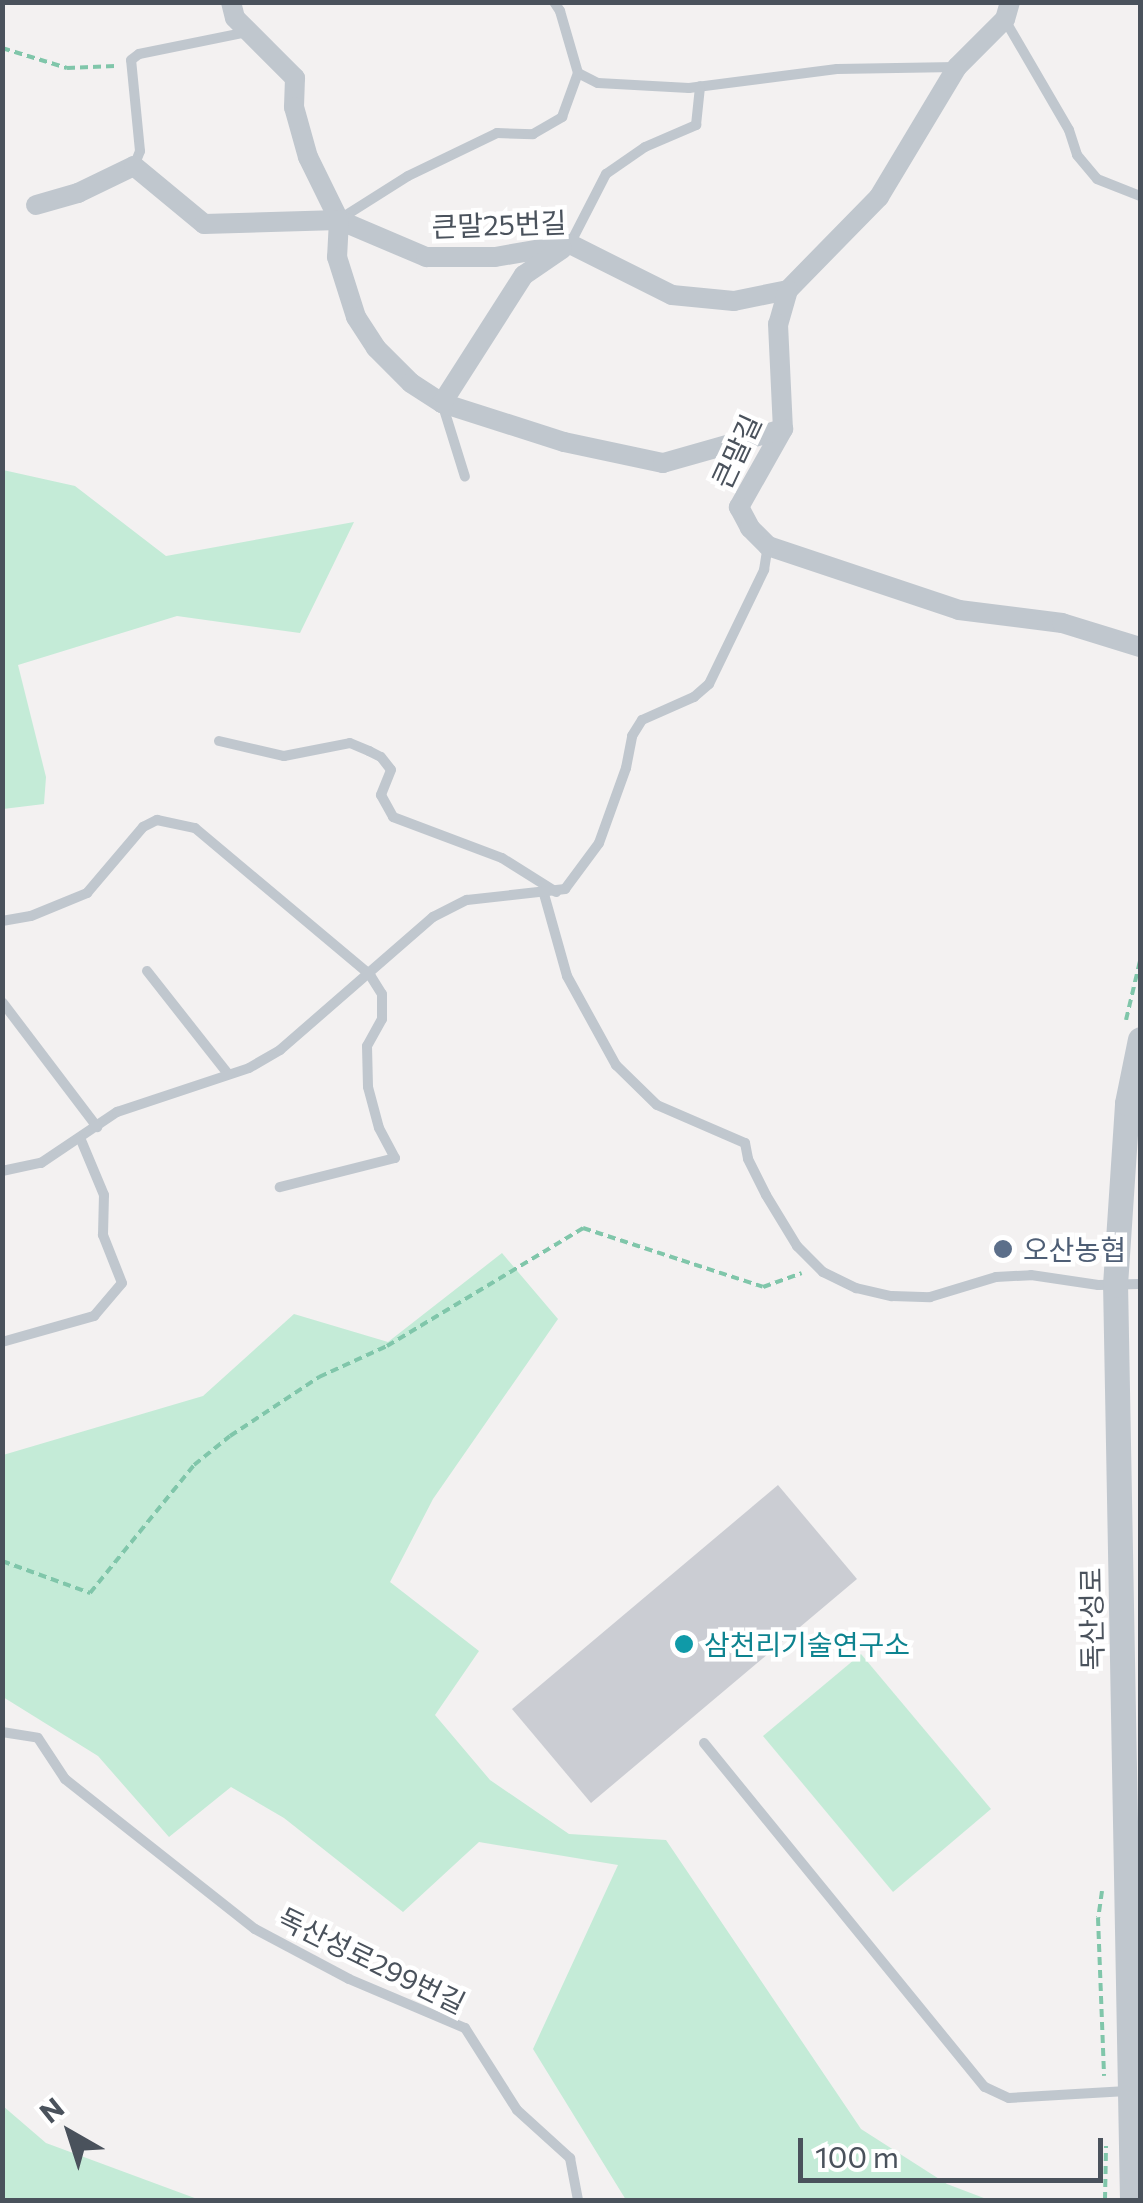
<!DOCTYPE html>
<html>
<head>
<meta charset="utf-8">
<style>
  body { margin:0 }
  #map { position:relative; width:1143px; height:2203px; overflow:hidden; background:#f3f1f1; font-family:Commissioner,"Noto Sans KR",sans-serif }
  div>[style] { position:absolute }
  .green>* { inset:0; background:#c4ebd7 }
  .building>* { inset:0; background:#cbcdd3 }
  .path>* { height:4px; margin-top:-2px; transform-origin:0; background:repeating-linear-gradient(90deg,#80c6aa 0 8px,transparent 0 13px) }
  .service>* { height:10px; margin:-5px; padding:0 5px; transform-origin:5px; border-radius:5px; background:#c0c7ce }
  .minor>* { height:20px; margin:-10px; padding:0 10px; transform-origin:10px; border-radius:10px; background:#c0c7ce }
  .tertiary>* { height:25px; margin:-12.5px; padding:0 12.5px; transform-origin:12.5px; border-radius:12.5px; background:#c0c7ce }
  .dots>* { width:28px; height:28px; translate:-50% -50%; box-sizing:border-box; border:5px solid #fff; border-radius:50% }
  span { translate:-50% -50%; white-space:nowrap; text-align:center; line-height:1.15; -webkit-text-stroke:9px #fff; paint-order:stroke }
  .street-label { font-size:28px; color:#4a525c }
  .service-label { font-size:28px; color:#4e5e75 }
  .left { translate:0 -50%; text-align:left }
  .culture-label { font-size:28px; color:#0d838f }
  .frame { position:absolute; inset:0; border:5px solid #4a525c; pointer-events:none }
  .north { position:absolute; left:20px; top:2083px; width:100px; height:100px; -webkit-text-stroke:8px #fff; paint-order:stroke; rotate:321deg; font-size:28px; font-weight:700; line-height:40px; text-align:center; color:#4a525c }
  .north::after { content:''; display:block; margin:auto; width:35px; height:45px; background:#4a525c; clip-path:polygon(50% 0,100% 100%,50% 72%,0 100%) }
  .scale { position:absolute; left:798px; top:2138px; width:305px; height:45px; box-sizing:border-box; border:5px solid #4a525c; border-top:0; padding-left:12px; font-size:30px; line-height:35px; white-space:nowrap; color:#4a525c; -webkit-text-stroke:8px #fff; paint-order:stroke }
</style>
</head>
<body>
<div id="map">
  <div class="green">
    <i style="clip-path:polygon(3px 470px,75px 486px,166px 556px,354px 522px,300px 633px,177px 616px,18px 665px,46px 777px,44px 804px,3px 809px)"></i>
    <i style="clip-path:polygon(502px 1253px,558px 1319px,433px 1499px,390px 1582px,479px 1651px,435px 1715px,490px 1780px,569px 1834px,666px 1840px,861px 2129px,947px 2184px,989px 2200px,626px 2200px,533px 2049px,618px 1865px,479px 1842px,403px 1912px,284px 1818px,231px 1787px,169px 1837px,98px 1756px,3px 1697px,3px 1455px,203px 1396px,294px 1314px,388px 1342px)"></i>
    <i style="clip-path:polygon(861px 1654px,991px 1809px,893px 1892px,763px 1736px)"></i>
    <i style="clip-path:polygon(3px 2106px,46px 2143px,200px 2200px,3px 2200px)"></i>
  </div>
  <div class="building">
    <i style="clip-path:polygon(778px 1485px,857px 1579px,591px 1803px,512px 1709px)"></i>
  </div>
  <div class="path">
    <i style="left:2px;top:48px;width:68px;rotate:17.1deg"></i>
    <i style="left:67px;top:68px;width:48px;rotate:-2.4deg"></i>
    <i style="left:1126px;top:1020px;width:61px;rotate:-76.7deg"></i>
    <i style="left:2px;top:1561px;width:94px;rotate:20deg"></i>
    <i style="left:90px;top:1593px;width:165px;rotate:-50.9deg"></i>
    <i style="left:194px;top:1465px;width:46px;rotate:-38.9deg"></i>
    <i style="left:230px;top:1436px;width:107px;rotate:-33.5deg"></i>
    <i style="left:319px;top:1377px;width:75px;rotate:-24.5deg"></i>
    <i style="left:387px;top:1346px;width:229px;rotate:-31deg"></i>
    <i style="left:583px;top:1228px;width:189px;rotate:18.1deg"></i>
    <i style="left:763px;top:1287px;width:41px;rotate:-19.7deg"></i>
    <i style="left:1102px;top:1891px;width:27px;rotate:98deg"></i>
    <i style="left:1098px;top:1918px;width:158px;rotate:87.8deg"></i>
    <i style="left:1105px;top:2200px;width:54px;rotate:-88.9deg"></i>
  </div>
  <div class="service">
    <i style="left:554px;top:2px;width:11px;rotate:56deg"></i>
    <i style="left:560px;top:11px;width:65px;rotate:73.8deg"></i>
    <i style="left:578px;top:73px;width:22px;rotate:27deg"></i>
    <i style="left:598px;top:83px;width:91px;rotate:3.1deg"></i>
    <i style="left:689px;top:88px;width:149px;rotate:-7.3deg"></i>
    <i style="left:837px;top:69px;width:119px;rotate:-1deg"></i>
    <i style="left:1005px;top:20px;width:127px;rotate:59.8deg"></i>
    <i style="left:1069px;top:130px;width:26px;rotate:72deg"></i>
    <i style="left:1077px;top:155px;width:31px;rotate:50deg"></i>
    <i style="left:1097px;top:179px;width:46px;rotate:21.6deg"></i>
    <i style="left:134px;top:166px;width:16px;rotate:-68deg"></i>
    <i style="left:140px;top:151px;width:91px;rotate:-95.6deg"></i>
    <i style="left:131px;top:60px;width:10px;rotate:-37deg"></i>
    <i style="left:139px;top:54px;width:110px;rotate:-11.5deg"></i>
    <i style="left:340px;top:219px;width:80px;rotate:-32.3deg"></i>
    <i style="left:408px;top:176px;width:99px;rotate:-25.8deg"></i>
    <i style="left:497px;top:133px;width:36px;rotate:2deg"></i>
    <i style="left:533px;top:134px;width:34px;rotate:-30deg"></i>
    <i style="left:562px;top:117px;width:47px;rotate:-70deg"></i>
    <i style="left:570px;top:244px;width:79px;rotate:-62.8deg"></i>
    <i style="left:606px;top:174px;width:47px;rotate:-34.7deg"></i>
    <i style="left:645px;top:147px;width:56px;rotate:-23.3deg"></i>
    <i style="left:696px;top:125px;width:39px;rotate:-84deg"></i>
    <i style="left:442px;top:403px;width:77px;rotate:72.7deg"></i>
    <i style="left:219px;top:741px;width:67px;rotate:13deg"></i>
    <i style="left:284px;top:756px;width:67px;rotate:-11.1deg"></i>
    <i style="left:350px;top:743px;width:21px;rotate:23deg"></i>
    <i style="left:369px;top:751px;width:13px;rotate:27deg"></i>
    <i style="left:381px;top:757px;width:16px;rotate:52deg"></i>
    <i style="left:391px;top:770px;width:27px;rotate:112deg"></i>
    <i style="left:381px;top:795px;width:25px;rotate:61deg"></i>
    <i style="left:393px;top:817px;width:116px;rotate:20.6deg"></i>
    <i style="left:502px;top:858px;width:64px;rotate:32.2deg"></i>
    <i style="left:544px;top:894px;width:85px;rotate:74.3deg"></i>
    <i style="left:567px;top:976px;width:102px;rotate:61.2deg"></i>
    <i style="left:616px;top:1065px;width:57px;rotate:44.3deg"></i>
    <i style="left:657px;top:1105px;width:96px;rotate:23.4deg"></i>
    <i style="left:745px;top:1143px;width:16px;rotate:79deg"></i>
    <i style="left:748px;top:1159px;width:40px;rotate:63.4deg"></i>
    <i style="left:766px;top:1195px;width:60px;rotate:58.7deg"></i>
    <i style="left:797px;top:1246px;width:37px;rotate:45deg"></i>
    <i style="left:823px;top:1272px;width:37px;rotate:26deg"></i>
    <i style="left:856px;top:1288px;width:37px;rotate:13deg"></i>
    <i style="left:892px;top:1296px;width:38px;rotate:2deg"></i>
    <i style="left:930px;top:1297px;width:69px;rotate:-16.9deg"></i>
    <i style="left:996px;top:1277px;width:35px;rotate:-3deg"></i>
    <i style="left:1031px;top:1275px;width:68px;rotate:8.5deg"></i>
    <i style="left:1098px;top:1285px;width:42px;rotate:-1.4deg"></i>
    <i style="left:2px;top:921px;width:29px;rotate:-10deg"></i>
    <i style="left:31px;top:916px;width:61px;rotate:-22.3deg"></i>
    <i style="left:87px;top:893px;width:87px;rotate:-49.7deg"></i>
    <i style="left:143px;top:827px;width:16px;rotate:-27deg"></i>
    <i style="left:157px;top:820px;width:39px;rotate:12deg"></i>
    <i style="left:195px;top:828px;width:229px;rotate:40deg"></i>
    <i style="left:370px;top:975px;width:22px;rotate:58deg"></i>
    <i style="left:382px;top:994px;width:25px;rotate:90deg"></i>
    <i style="left:382px;top:1019px;width:31px;rotate:119deg"></i>
    <i style="left:367px;top:1046px;width:41px;rotate:88.6deg"></i>
    <i style="left:368px;top:1087px;width:42px;rotate:75deg"></i>
    <i style="left:379px;top:1128px;width:34px;rotate:62deg"></i>
    <i style="left:395px;top:1158px;width:119px;rotate:165.8deg"></i>
    <i style="left:147px;top:971px;width:131px;rotate:51.8deg"></i>
    <i style="left:3px;top:1003px;width:156px;rotate:52.8deg"></i>
    <i style="left:2px;top:1171px;width:40px;rotate:-12deg"></i>
    <i style="left:41px;top:1163px;width:92px;rotate:-33.9deg"></i>
    <i style="left:117px;top:1112px;width:139px;rotate:-18.4deg"></i>
    <i style="left:249px;top:1068px;width:36px;rotate:-30deg"></i>
    <i style="left:280px;top:1050px;width:203px;rotate:-41deg"></i>
    <i style="left:433px;top:917px;width:38px;rotate:-27deg"></i>
    <i style="left:467px;top:900px;width:99px;rotate:-6.4deg"></i>
    <i style="left:565px;top:889px;width:57px;rotate:-53.5deg"></i>
    <i style="left:599px;top:843px;width:80px;rotate:-70.2deg"></i>
    <i style="left:626px;top:768px;width:33px;rotate:-79deg"></i>
    <i style="left:632px;top:736px;width:19px;rotate:-58deg"></i>
    <i style="left:642px;top:720px;width:57px;rotate:-23.9deg"></i>
    <i style="left:694px;top:697px;width:20px;rotate:-41deg"></i>
    <i style="left:709px;top:684px;width:127px;rotate:-64.2deg"></i>
    <i style="left:764px;top:570px;width:24px;rotate:-81deg"></i>
    <i style="left:2px;top:1342px;width:96px;rotate:-15.8deg"></i>
    <i style="left:94px;top:1316px;width:43px;rotate:-49.7deg"></i>
    <i style="left:122px;top:1283px;width:52px;rotate:-111.6deg"></i>
    <i style="left:103px;top:1235px;width:40px;rotate:-88.6deg"></i>
    <i style="left:104px;top:1195px;width:60px;rotate:-112.7deg"></i>
    <i style="left:2px;top:1732px;width:36px;rotate:9deg"></i>
    <i style="left:38px;top:1738px;width:49px;rotate:56.6deg"></i>
    <i style="left:65px;top:1779px;width:242px;rotate:38.3deg"></i>
    <i style="left:255px;top:1929px;width:106px;rotate:28deg"></i>
    <i style="left:349px;top:1979px;width:126px;rotate:22.9deg"></i>
    <i style="left:465px;top:2028px;width:97px;rotate:57.6deg"></i>
    <i style="left:517px;top:2110px;width:72px;rotate:42.2deg"></i>
    <i style="left:570px;top:2158px;width:43px;rotate:79.2deg"></i>
    <i style="left:704px;top:1743px;width:444px;rotate:50.8deg"></i>
    <i style="left:985px;top:2087px;width:26px;rotate:25deg"></i>
    <i style="left:1009px;top:2098px;width:118px;rotate:-3.4deg"></i>
  </div>
  <div class="minor">
    <i style="left:231px;top:2px;width:16px;rotate:76deg"></i>
    <i style="left:235px;top:18px;width:85px;rotate:45deg"></i>
    <i style="left:295px;top:78px;width:29px;rotate:92deg"></i>
    <i style="left:294px;top:107px;width:52px;rotate:74.4deg"></i>
    <i style="left:308px;top:157px;width:70px;rotate:63.8deg"></i>
    <i style="left:339px;top:220px;width:95px;rotate:23deg"></i>
    <i style="left:426px;top:257px;width:69px"></i>
    <i style="left:495px;top:257px;width:76px;rotate:-9.8deg"></i>
    <i style="left:570px;top:244px;width:114px;rotate:26.6deg"></i>
    <i style="left:672px;top:295px;width:62px;rotate:5.5deg"></i>
    <i style="left:734px;top:301px;width:55px;rotate:-11.5deg"></i>
    <i style="left:1010px;top:2px;width:18px;rotate:106deg"></i>
    <i style="left:1005px;top:19px;width:68px;rotate:135deg"></i>
    <i style="left:957px;top:67px;width:152px;rotate:121deg"></i>
    <i style="left:879px;top:197px;width:130px;rotate:134.4deg"></i>
    <i style="left:788px;top:290px;width:35px;rotate:106deg"></i>
    <i style="left:778px;top:324px;width:105px;rotate:87.3deg"></i>
    <i style="left:783px;top:429px;width:90px;rotate:119.4deg"></i>
    <i style="left:739px;top:507px;width:24px;rotate:62deg"></i>
    <i style="left:750px;top:528px;width:25px;rotate:45deg"></i>
    <i style="left:768px;top:546px;width:201px;rotate:18.5deg"></i>
    <i style="left:959px;top:610px;width:104px;rotate:7.2deg"></i>
    <i style="left:1062px;top:623px;width:82px;rotate:17.1deg"></i>
    <i style="left:36px;top:205px;width:44px;rotate:-15.9deg"></i>
    <i style="left:78px;top:193px;width:62px;rotate:-25.7deg"></i>
    <i style="left:134px;top:166px;width:91px;rotate:39.6deg"></i>
    <i style="left:204px;top:224px;width:135px;rotate:-1.7deg"></i>
    <i style="left:339px;top:220px;width:37px;rotate:93deg"></i>
    <i style="left:337px;top:257px;width:63px;rotate:72.4deg"></i>
    <i style="left:356px;top:317px;width:37px;rotate:57deg"></i>
    <i style="left:376px;top:348px;width:49px;rotate:45deg"></i>
    <i style="left:411px;top:383px;width:37px;rotate:33deg"></i>
    <i style="left:442px;top:403px;width:128px;rotate:17.7deg"></i>
    <i style="left:564px;top:442px;width:101px;rotate:12deg"></i>
    <i style="left:663px;top:463px;width:125px;rotate:-15.8deg"></i>
    <i style="left:442px;top:403px;width:152px;rotate:-57.4deg"></i>
    <i style="left:524px;top:275px;width:46px;rotate:-34.4deg"></i>
  </div>
  <div class="tertiary">
    <i style="left:1132px;top:2200px;width:915px;rotate:-91.06deg"></i>
    <i style="left:1115px;top:1285px;width:182px;rotate:-86.2deg"></i>
    <i style="left:1127px;top:1103px;width:65px;rotate:-78.5deg"></i>
  </div>
  <div class="dots">
    <i style="left:1003px;top:1249px;background:#5c6f8a"></i>
    <i style="left:684px;top:1644px;background:#0f9aa8"></i>
  </div>
  <div class="street-label">
    <span style="left:499px;top:224px;rotate:-2deg">큰말25번길</span>
    <span style="left:736px;top:451px;rotate:-65deg">큰말길</span>
    <span style="left:1091px;top:1619px;rotate:-91deg">독산성로</span>
    <span style="left:372px;top:1960px;rotate:26deg">독산성로299번길</span>
  </div>
  <div class="service-label">
    <span class="left" style="left:1023px;top:1249px">오산농협</span>
  </div>
  <div class="culture-label">
    <span class="left" style="left:704px;top:1644px">삼천리기술연구소</span>
  </div>
  <div class="frame"></div>
  <div class="north">N</div>
  <div class="scale">100 m</div>
</div>
</body>
</html>
